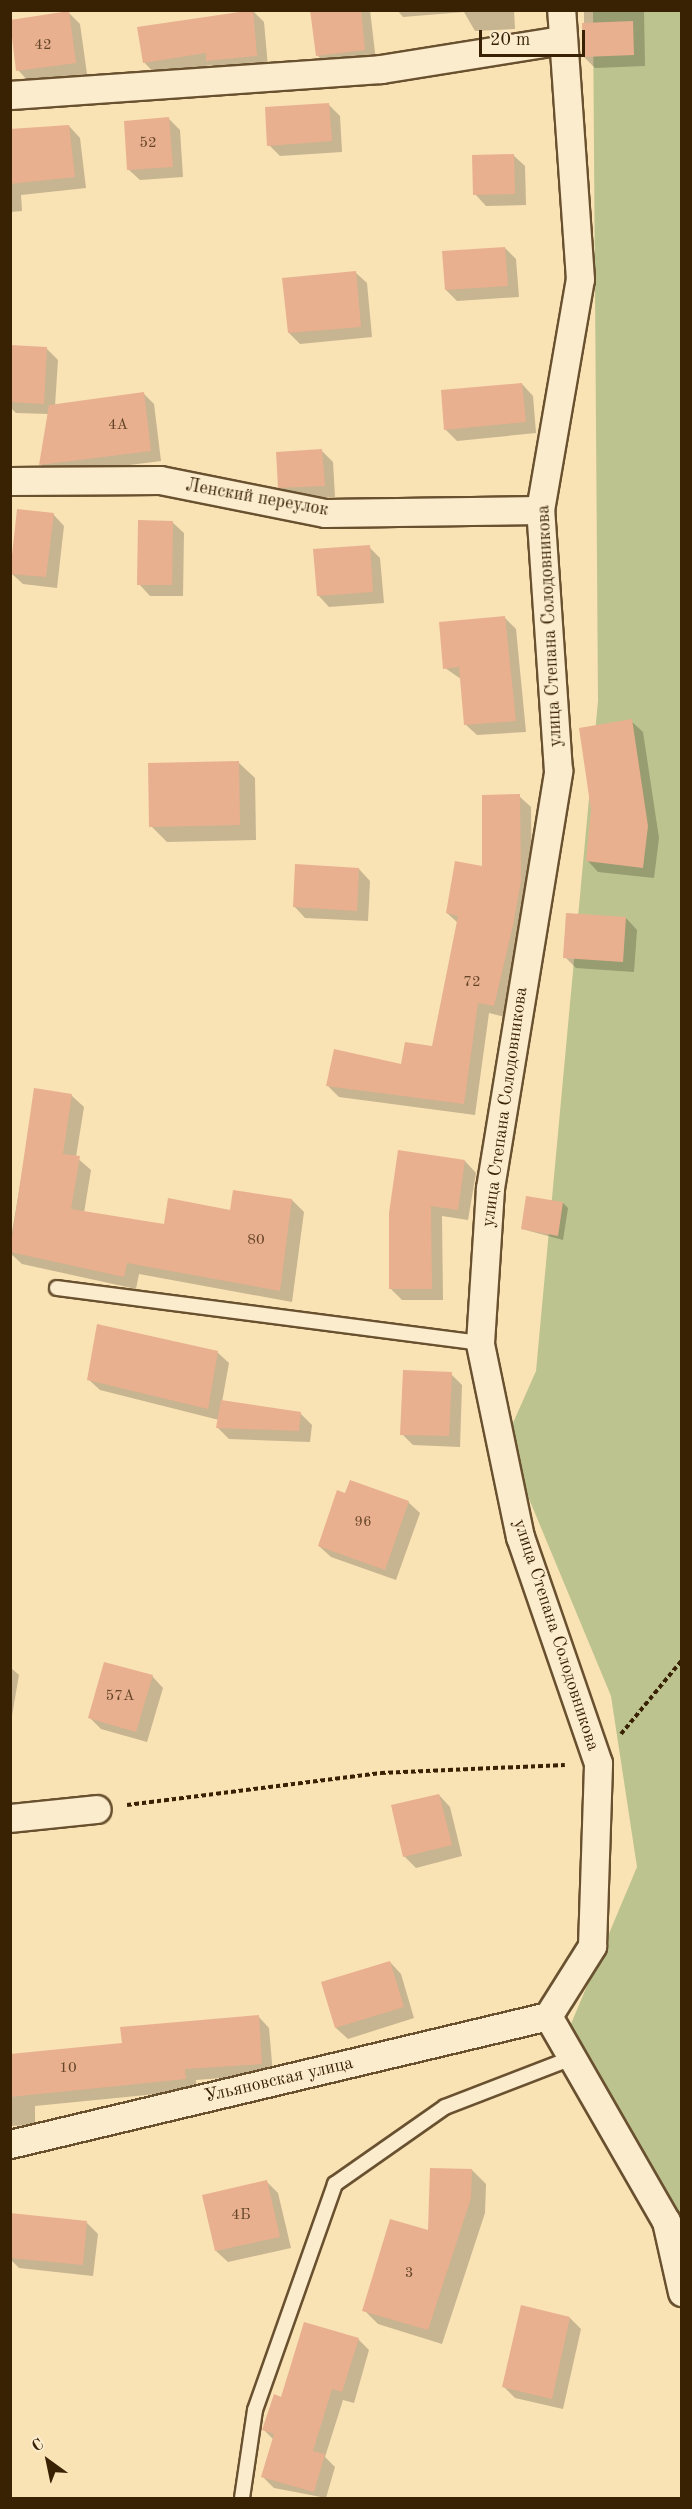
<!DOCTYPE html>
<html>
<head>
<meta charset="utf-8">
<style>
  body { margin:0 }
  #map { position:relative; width:692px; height:2509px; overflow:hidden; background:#f9e2b4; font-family:"Old Standard TT",serif }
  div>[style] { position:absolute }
  .green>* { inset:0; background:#bdc38e }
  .shadow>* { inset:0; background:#0003 }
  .building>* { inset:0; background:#e9b090 }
  .path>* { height:4px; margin-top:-2px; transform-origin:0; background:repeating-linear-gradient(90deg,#392104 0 4.5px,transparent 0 7.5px) }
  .roads { filter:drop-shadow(2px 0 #695130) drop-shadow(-2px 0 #695130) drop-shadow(0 2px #695130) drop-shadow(0 -2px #695130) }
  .lane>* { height:14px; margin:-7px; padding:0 7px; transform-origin:7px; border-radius:7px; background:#fbecce }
  .street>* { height:27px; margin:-13.5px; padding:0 13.5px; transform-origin:13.5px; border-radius:13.5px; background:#fbecce }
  span { translate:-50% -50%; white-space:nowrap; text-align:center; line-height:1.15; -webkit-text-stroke:4.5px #fbecce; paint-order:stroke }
  .number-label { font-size:15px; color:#654527 }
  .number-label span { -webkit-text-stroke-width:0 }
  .street-label { font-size:18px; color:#392104 }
  .frame { position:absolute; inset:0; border:12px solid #392104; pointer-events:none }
  .north { position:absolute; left:18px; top:2431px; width:60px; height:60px; -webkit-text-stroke:4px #fbecce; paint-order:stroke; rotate:327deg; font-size:16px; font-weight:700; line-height:24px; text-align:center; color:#392104 }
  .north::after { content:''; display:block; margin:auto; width:21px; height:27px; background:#392104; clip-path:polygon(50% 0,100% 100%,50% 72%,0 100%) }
  .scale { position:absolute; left:479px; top:30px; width:106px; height:27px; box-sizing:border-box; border:3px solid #392104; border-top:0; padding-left:8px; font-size:18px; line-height:21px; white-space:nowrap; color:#392104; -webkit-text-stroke:4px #fbecce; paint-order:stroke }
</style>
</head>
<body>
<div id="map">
  <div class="green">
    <i style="clip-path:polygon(593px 11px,681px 11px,681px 2235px,568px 2031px,637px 1867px,611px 1696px,505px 1441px,536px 1371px,598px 701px)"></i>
  </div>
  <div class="shadow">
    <i style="clip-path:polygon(312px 10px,370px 10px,376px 61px,328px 66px,317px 55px)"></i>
    <i style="clip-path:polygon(397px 10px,514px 10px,515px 29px,475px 31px,464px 12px,403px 17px)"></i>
    <i style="clip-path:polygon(584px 10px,644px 10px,645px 66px,595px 68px,584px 57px)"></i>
    <i style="clip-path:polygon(253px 11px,264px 22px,268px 67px,219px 71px,212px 65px,155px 74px,144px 62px)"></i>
    <i style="clip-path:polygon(69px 13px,80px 24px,87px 74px,29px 82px,18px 70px)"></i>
    <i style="clip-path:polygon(329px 105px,340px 116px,342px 152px,280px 156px,269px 145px)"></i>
    <i style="clip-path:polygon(169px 119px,180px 130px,183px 177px,140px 180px,128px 169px)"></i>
    <i style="clip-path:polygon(69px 126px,80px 138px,86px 188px,21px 195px,22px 211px,10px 212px,10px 138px)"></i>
    <i style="clip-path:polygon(513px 155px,525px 166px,526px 205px,486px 206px,475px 194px)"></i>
    <i style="clip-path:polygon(505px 248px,516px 259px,519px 297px,457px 301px,446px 290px)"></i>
    <i style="clip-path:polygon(355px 272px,367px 283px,372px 337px,300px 344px,289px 333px)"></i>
    <i style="clip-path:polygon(10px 346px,46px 348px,58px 360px,55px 406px,144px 394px,154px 404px,161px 461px,51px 475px,41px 465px,49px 414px,16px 413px,10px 407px)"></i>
    <i style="clip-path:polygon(522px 384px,533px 396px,536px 433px,457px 441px,446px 430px,442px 392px)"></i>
    <i style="clip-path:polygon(321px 450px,333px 462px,335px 497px,291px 498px,280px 487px)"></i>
    <i style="clip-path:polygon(53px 514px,64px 526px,57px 588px,23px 584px,11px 573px)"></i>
    <i style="clip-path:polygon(172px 522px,184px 533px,183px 596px,150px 596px,139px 584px)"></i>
    <i style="clip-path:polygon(369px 547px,380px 558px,384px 603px,329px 607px,318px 595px)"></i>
    <i style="clip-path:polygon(504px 617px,516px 629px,526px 732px,477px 735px,465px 724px,461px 679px,445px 668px)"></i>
    <i style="clip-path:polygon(631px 721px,643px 732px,659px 838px,654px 878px,598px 872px,587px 860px)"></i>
    <i style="clip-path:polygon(239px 763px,255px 778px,256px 840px,167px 842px,151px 826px)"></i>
    <i style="clip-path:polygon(519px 796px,531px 807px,532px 893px,505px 1017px,489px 1013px,475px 1115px,339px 1097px,328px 1086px,403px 1066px,433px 1047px,458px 923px,447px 913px,484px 868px)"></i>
    <i style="clip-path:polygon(359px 869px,370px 881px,368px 921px,305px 918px,294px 906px)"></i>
    <i style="clip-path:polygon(626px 918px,637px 930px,634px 972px,576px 968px,565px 957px)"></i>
    <i style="clip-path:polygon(36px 1090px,71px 1095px,84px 1107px,76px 1157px,91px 1170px,84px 1213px,165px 1226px,292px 1200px,304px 1212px,292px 1302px,139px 1274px,136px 1289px,22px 1264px,10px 1253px,10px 1244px)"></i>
    <i style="clip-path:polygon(465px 1161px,476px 1173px,468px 1220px,442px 1216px,443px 1300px,402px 1300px,391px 1289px,390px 1213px)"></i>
    <i style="clip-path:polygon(563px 1203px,568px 1208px,563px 1240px,522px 1229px)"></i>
    <i style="clip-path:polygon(98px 1326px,217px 1352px,229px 1363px,222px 1402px,300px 1413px,312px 1425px,310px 1442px,229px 1439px,218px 1428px,219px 1420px,100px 1390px,88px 1379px)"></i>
    <i style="clip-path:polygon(451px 1374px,462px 1385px,460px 1447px,413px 1445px,402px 1434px)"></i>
    <i style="clip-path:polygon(346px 1495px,408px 1502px,420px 1513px,396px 1580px,331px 1557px,319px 1546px)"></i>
    <i style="clip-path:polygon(10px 1667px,19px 1675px,10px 1727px)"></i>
    <i style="clip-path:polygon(152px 1676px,163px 1688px,147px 1742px,101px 1729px,90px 1718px)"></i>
    <i style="clip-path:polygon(439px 1795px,450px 1807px,462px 1856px,416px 1868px,404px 1856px)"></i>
    <i style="clip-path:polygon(390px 1962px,401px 1974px,414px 2018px,348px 2039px,336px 2028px,323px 1983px)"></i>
    <i style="clip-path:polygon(258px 2016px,269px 2028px,273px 2074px,196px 2080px,197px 2090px,35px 2106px,35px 2125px,10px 2126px,10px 2056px,124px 2044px)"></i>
    <i style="clip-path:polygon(472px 2170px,486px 2184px,485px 2213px,442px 2344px,378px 2324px,364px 2310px,430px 2232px)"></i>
    <i style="clip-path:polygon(267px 2182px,278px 2193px,291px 2248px,228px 2262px,216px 2251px)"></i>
    <i style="clip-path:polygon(10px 2214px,87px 2223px,98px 2234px,93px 2276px,19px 2268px,10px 2259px)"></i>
    <i style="clip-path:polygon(570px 2318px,581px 2329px,563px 2409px,515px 2398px,504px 2387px)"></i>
    <i style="clip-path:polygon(358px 2339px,369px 2350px,354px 2403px,343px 2400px,325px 2457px,335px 2467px,326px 2498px,274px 2488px,263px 2477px,274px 2440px,264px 2430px,282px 2399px)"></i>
  </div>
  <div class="building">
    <i style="clip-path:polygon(253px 10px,257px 56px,206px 61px,206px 53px,143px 63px,137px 27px)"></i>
    <i style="clip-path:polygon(310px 10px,361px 10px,365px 50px,316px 56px)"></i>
    <i style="clip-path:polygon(69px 11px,76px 63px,16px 71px,10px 20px)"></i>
    <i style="clip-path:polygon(633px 21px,634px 55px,583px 57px,582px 23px)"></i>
    <i style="clip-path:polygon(329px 103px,332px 141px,267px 146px,265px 107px)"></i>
    <i style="clip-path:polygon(169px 117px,173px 167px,127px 170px,124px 121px)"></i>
    <i style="clip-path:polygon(69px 125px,75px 177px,10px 184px,10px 129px)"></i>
    <i style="clip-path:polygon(514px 154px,515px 194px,473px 195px,472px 155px)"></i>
    <i style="clip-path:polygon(505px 247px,508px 286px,445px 290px,442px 251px)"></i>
    <i style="clip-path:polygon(356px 271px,361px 327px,288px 333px,282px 278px)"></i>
    <i style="clip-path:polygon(10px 345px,47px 347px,44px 404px,10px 402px)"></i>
    <i style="clip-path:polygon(522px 383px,526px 422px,444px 430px,441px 390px)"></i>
    <i style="clip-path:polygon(144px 392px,151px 451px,39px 465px,49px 405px)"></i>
    <i style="clip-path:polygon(322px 449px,325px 486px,278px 488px,276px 452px)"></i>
    <i style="clip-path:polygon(17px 509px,54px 513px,46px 577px,10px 574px)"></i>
    <i style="clip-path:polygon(138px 520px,173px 521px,172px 585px,137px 585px)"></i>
    <i style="clip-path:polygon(370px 545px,373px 592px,317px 596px,313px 549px)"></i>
    <i style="clip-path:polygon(505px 616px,516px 721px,464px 725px,459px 667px,443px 669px,439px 622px)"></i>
    <i style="clip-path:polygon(632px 719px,648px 826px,643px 868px,586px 861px,591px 810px,579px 728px)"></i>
    <i style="clip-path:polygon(239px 761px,240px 825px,149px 827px,148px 763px)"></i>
    <i style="clip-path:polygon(520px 794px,521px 881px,513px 925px,494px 1006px,478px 1003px,464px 1104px,326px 1086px,334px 1049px,401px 1064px,405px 1042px,432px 1046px,458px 916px,446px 913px,455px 861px,482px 866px,482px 795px)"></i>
    <i style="clip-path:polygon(295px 864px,359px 868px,357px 911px,293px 907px)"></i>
    <i style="clip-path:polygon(566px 913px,626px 917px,623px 962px,563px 958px)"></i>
    <i style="clip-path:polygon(34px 1088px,72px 1094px,63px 1154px,80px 1156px,71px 1209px,164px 1224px,168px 1198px,230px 1210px,233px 1190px,292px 1199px,280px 1291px,127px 1263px,124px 1277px,10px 1252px)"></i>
    <i style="clip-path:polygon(398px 1150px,465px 1160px,458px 1210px,431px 1206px,432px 1289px,389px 1289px,389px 1213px)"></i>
    <i style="clip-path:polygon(526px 1196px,563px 1202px,558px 1236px,521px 1229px)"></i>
    <i style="clip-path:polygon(97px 1324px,218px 1351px,208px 1409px,87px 1380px)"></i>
    <i style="clip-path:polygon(403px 1370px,452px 1372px,449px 1436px,400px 1435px)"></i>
    <i style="clip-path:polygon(221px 1400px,301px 1412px,299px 1431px,216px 1428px)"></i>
    <i style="clip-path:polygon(350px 1480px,409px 1501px,385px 1570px,318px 1546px,337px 1490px,345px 1493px)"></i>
    <i style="clip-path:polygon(104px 1662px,153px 1675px,136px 1732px,88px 1718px)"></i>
    <i style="clip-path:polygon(439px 1794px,452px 1845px,403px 1857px,391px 1805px)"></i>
    <i style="clip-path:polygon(390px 1961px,404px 2007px,335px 2028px,321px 1982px)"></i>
    <i style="clip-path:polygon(259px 2015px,262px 2064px,185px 2069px,186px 2079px,10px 2097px,10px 2054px,122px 2043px,120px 2027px)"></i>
    <i style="clip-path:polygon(430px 2168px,472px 2169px,471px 2198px,428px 2330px,362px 2311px,390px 2219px,428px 2230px)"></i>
    <i style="clip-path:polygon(267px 2180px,280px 2237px,215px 2251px,202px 2195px)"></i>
    <i style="clip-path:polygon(10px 2213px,87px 2221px,83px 2265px,10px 2258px)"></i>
    <i style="clip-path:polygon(521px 2305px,570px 2317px,552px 2399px,502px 2387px)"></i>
    <i style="clip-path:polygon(304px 2322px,359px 2338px,342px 2392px,332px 2389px,313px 2451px,325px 2454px,314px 2492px,261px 2477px,274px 2434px,262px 2430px,274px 2394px,281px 2397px)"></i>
  </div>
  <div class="path">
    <i style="left:621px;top:1734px;width:96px;rotate:-50.5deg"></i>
    <i style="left:127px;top:1805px;width:256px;rotate:-7.2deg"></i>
    <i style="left:381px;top:1773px;width:184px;rotate:-2.5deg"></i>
  </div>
  <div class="roads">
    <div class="lane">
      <i style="left:57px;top:1288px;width:427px;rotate:7.4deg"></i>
      <i style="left:242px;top:2498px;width:89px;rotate:-81.6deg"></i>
      <i style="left:255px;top:2410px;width:240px;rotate:-70.5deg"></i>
      <i style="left:335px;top:2184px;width:134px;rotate:-35deg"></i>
      <i style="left:445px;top:2107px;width:136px;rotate:-21.1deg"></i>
    </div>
    <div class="street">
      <i style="left:10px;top:95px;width:372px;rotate:-4deg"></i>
      <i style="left:381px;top:69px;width:183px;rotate:-9.1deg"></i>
      <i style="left:10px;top:481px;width:150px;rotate:-0.4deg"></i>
      <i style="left:160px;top:480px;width:168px;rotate:11.3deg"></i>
      <i style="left:325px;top:513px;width:215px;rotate:-0.8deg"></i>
      <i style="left:10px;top:1818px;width:87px;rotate:-5.9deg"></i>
      <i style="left:548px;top:2016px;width:83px;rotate:-57.8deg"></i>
      <i style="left:592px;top:1946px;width:183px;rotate:-88.1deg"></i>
      <i style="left:598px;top:1763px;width:239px;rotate:-109deg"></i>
      <i style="left:520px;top:1537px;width:198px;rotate:-101.7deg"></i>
      <i style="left:480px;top:1343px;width:155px;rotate:-86.3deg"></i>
      <i style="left:490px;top:1188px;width:423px;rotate:-80.7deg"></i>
      <i style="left:558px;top:771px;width:262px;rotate:-93.9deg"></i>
      <i style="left:540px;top:510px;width:234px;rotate:-80.2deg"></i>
      <i style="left:580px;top:279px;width:270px;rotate:-94deg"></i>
      <i style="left:548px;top:2016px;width:237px;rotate:60.1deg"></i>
      <i style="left:666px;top:2221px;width:73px;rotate:77.3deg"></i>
      <i style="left:10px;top:2144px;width:553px;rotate:-13.38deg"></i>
    </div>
  </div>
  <div class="number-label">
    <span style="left:43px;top:46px">42</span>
    <span style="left:148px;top:144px">52</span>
    <span style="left:118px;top:426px">4А</span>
    <span style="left:472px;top:983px">72</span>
    <span style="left:256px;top:1241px">80</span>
    <span style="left:363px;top:1523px">96</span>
    <span style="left:120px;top:1697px">57А</span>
    <span style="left:68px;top:2069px">10</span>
    <span style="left:241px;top:2216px">4Б</span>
    <span style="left:409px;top:2274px">3</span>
  </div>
  <div class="street-label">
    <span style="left:257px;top:498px;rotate:10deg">Ленский переулок</span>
    <span style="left:550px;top:626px;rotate:-93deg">улица Степана Солодовникова</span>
    <span style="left:505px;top:1107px;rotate:-82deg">улица Степана Солодовникова</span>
    <span style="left:556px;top:1635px;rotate:72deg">улица Степана Солодовникова</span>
    <span style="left:279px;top:2080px;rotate:-13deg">Ульяновская улица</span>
  </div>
  <div class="frame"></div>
  <div class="north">С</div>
  <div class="scale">20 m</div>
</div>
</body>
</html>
